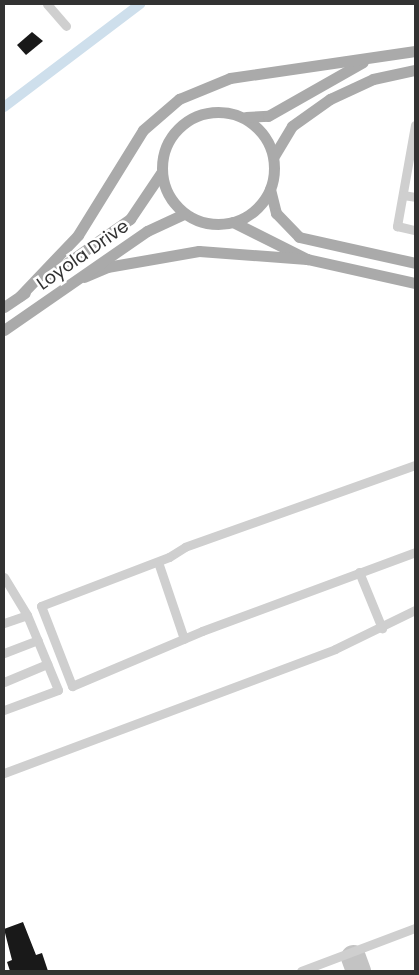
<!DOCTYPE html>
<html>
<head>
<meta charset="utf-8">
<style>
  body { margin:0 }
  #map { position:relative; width:419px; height:975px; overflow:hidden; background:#fff; font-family:Poppins,sans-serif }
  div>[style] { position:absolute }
  .canal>* { height:10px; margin:-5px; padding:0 5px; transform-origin:5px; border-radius:5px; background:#cedfec }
  .taxiway>* { height:25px; margin:-12.5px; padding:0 12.5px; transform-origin:12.5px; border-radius:12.5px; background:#c3c3c3 }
  .building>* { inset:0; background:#191919 }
  .minor>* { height:9px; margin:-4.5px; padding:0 4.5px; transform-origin:4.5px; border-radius:4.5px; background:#cfcfcf }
  .major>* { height:11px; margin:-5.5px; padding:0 5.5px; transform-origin:5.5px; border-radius:5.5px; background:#aaa }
  .major>.ring { margin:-5.5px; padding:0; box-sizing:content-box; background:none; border:11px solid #aaa; border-radius:50% }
  span { translate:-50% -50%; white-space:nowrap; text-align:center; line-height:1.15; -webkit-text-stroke:5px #fff; paint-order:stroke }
  .street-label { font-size:18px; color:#323232 }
  .frame { position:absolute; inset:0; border:5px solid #323232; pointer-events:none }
</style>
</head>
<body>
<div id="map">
  <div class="canal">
    <i style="left:4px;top:107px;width:171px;rotate:-37.1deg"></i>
  </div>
  <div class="taxiway">
    <i style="left:353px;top:957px;width:15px;rotate:70deg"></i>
  </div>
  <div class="building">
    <i style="clip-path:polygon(32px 32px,43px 41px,26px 55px,17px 45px)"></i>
    <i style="clip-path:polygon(23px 922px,36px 955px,42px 953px,48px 971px,10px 971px,7px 962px,12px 960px,4px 929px)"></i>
  </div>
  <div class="minor">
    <i style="left:47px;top:4px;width:29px;rotate:49deg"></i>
    <i style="left:415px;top:125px;width:103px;rotate:100.1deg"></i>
    <i style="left:397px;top:226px;width:18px;rotate:13deg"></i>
    <i style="left:403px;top:195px;width:12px;rotate:9deg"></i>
    <i style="left:415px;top:465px;width:244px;rotate:160.4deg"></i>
    <i style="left:185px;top:547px;width:19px;rotate:148deg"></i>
    <i style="left:169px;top:557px;width:137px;rotate:159.1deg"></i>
    <i style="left:41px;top:606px;width:86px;rotate:68.8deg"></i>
    <i style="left:72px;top:686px;width:141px;rotate:-22.9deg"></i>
    <i style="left:202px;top:631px;width:227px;rotate:-20.3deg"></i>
    <i style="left:158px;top:562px;width:81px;rotate:71.3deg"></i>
    <i style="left:359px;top:572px;width:61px;rotate:67.7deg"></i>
    <i style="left:4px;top:577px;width:44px;rotate:58.8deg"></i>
    <i style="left:27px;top:615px;width:81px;rotate:67.5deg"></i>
    <i style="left:58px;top:690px;width:58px;rotate:159.7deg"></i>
    <i style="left:4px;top:623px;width:24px;rotate:-19deg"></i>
    <i style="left:4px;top:653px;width:36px;rotate:-21deg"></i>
    <i style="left:4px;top:682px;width:47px;rotate:-22.7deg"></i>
    <i style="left:4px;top:773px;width:353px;rotate:-20.5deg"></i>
    <i style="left:335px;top:649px;width:89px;rotate:-26deg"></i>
    <i style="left:301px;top:971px;width:122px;rotate:-20.7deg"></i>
  </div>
  <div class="major">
    <i class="ring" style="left:162px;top:112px;width:101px;height:101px"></i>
    <i style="left:246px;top:117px;width:22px;rotate:-3deg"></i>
    <i style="left:268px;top:116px;width:109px;rotate:-29.6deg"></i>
    <i style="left:274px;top:156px;width:35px;rotate:-59deg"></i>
    <i style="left:292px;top:126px;width:47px;rotate:-35.4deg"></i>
    <i style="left:330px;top:99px;width:47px;rotate:-24.9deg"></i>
    <i style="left:373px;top:79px;width:43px;rotate:-12.1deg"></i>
    <i style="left:270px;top:189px;width:25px;rotate:76deg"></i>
    <i style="left:276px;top:213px;width:33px;rotate:46deg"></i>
    <i style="left:299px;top:237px;width:119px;rotate:12.6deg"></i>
    <i style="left:233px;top:222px;width:83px;rotate:26.6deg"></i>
    <i style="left:307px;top:259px;width:111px;rotate:12.5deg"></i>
    <i style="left:50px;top:275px;width:98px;rotate:-35deg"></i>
    <i style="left:130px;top:219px;width:55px;rotate:-56deg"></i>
    <i style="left:84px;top:277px;width:25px;rotate:-23deg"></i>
    <i style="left:107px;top:267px;width:93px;rotate:-9.9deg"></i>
    <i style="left:199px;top:251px;width:108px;rotate:4.2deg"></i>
    <i style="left:20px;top:296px;width:84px;rotate:-46.4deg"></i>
    <i style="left:78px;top:235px;width:123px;rotate:-58.2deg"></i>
    <i style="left:143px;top:130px;width:48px;rotate:-40.7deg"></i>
    <i style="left:179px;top:99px;width:55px;rotate:-22.4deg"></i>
    <i style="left:230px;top:78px;width:187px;rotate:-8.3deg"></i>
    <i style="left:4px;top:307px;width:25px;rotate:-34deg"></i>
    <i style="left:4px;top:330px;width:174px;rotate:-34.7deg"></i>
    <i style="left:147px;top:231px;width:41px;rotate:-24.7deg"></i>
  </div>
  <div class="street-label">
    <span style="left:83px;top:255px;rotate:-35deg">Loyola Drive</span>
  </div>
  <div class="frame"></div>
</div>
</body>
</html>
